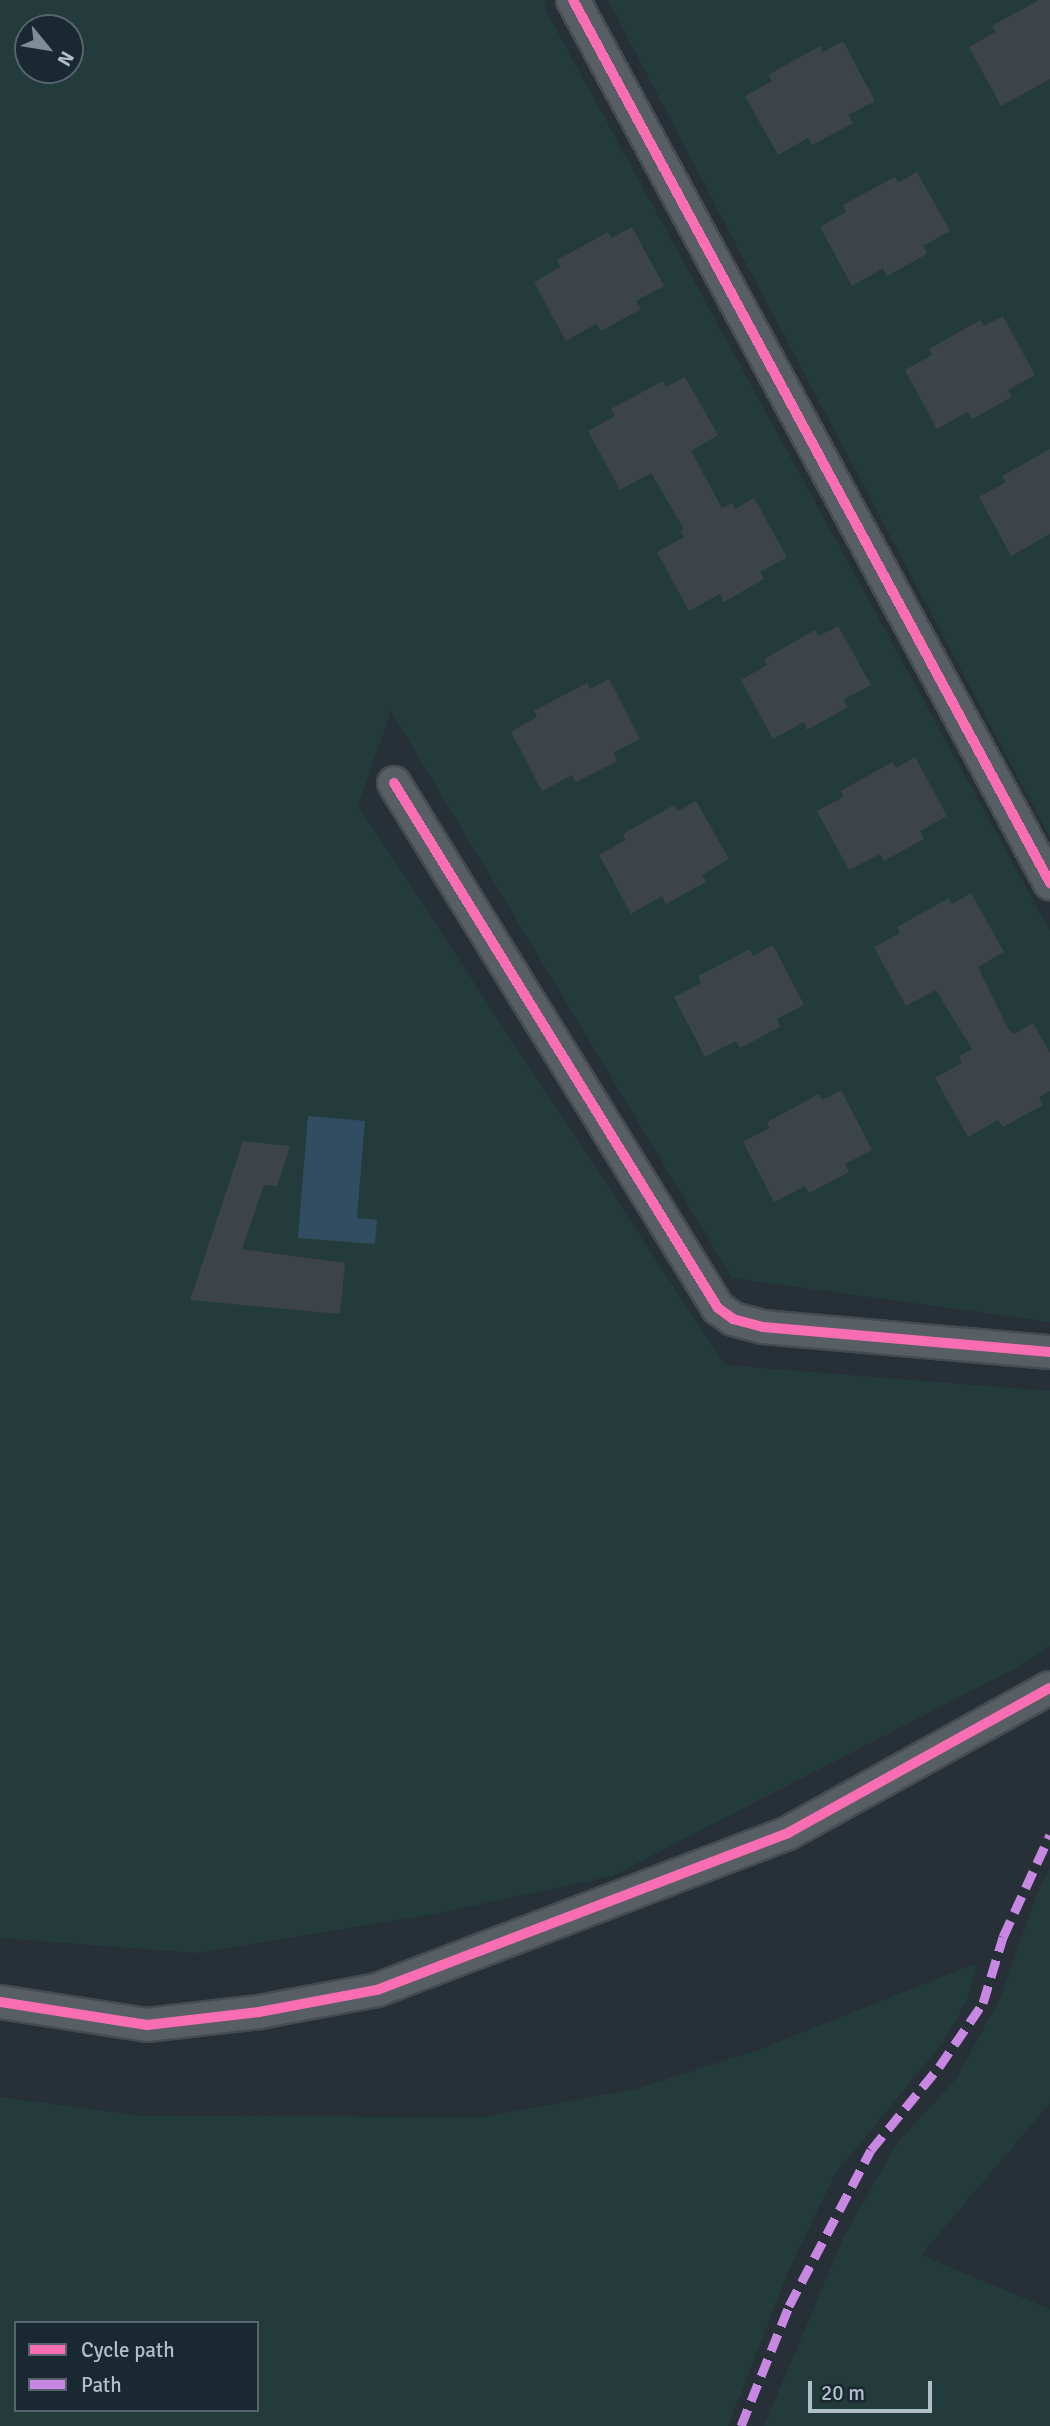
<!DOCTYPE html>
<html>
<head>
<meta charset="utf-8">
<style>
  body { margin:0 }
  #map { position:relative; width:1050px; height:2426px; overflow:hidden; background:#273036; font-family:Signika,sans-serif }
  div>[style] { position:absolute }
  .green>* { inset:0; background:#243b3b }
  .water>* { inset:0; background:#324d61 }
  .building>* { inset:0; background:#3c4449 }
  .roads { filter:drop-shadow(2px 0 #454c51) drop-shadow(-2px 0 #454c51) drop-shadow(0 2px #454c51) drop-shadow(0 -2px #454c51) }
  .minor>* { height:32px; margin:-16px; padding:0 16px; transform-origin:16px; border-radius:16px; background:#575e64 }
  .quiet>* { height:9px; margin-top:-4.5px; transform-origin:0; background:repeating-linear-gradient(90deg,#c787e3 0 18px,transparent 0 27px) }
  .cycleway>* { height:10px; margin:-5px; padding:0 5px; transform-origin:5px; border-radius:5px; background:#f96db3 }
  span { translate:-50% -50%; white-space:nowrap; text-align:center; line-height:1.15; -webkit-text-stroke:7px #1a2831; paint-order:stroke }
  .legend { position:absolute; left:14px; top:2321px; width:245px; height:91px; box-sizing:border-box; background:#1a2831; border:2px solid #56646d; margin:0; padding:9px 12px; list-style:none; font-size:21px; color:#b0bec8 }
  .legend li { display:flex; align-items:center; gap:14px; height:35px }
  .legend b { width:35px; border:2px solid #56646d }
  .north { position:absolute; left:14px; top:14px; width:70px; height:70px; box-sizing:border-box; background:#1a2831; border:2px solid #56646d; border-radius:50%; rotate:120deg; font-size:19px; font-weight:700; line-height:28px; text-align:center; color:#b0bec8 }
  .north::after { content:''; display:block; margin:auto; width:24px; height:32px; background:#808c95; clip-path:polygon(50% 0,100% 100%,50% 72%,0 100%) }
  .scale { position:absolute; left:808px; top:2381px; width:124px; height:32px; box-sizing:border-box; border:4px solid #b0bec8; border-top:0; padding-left:9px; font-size:21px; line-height:24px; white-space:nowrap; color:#b0bec8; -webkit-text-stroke:5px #1a2831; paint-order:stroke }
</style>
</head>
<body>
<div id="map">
  <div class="green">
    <i style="clip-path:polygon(evenodd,0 0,547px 0,545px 9px,1050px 931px,1050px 1322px,732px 1278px,391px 711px,358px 806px,725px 1365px,1050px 1391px,1050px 1646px,1020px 1666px,612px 1876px,430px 1915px,196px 1953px,0 1938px,0 0,28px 28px,70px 28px,70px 70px,28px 70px,28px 28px)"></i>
    <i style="clip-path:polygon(608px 0,1050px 0,1050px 838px,731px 235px)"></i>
    <i style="clip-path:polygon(1050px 1869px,1050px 2103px,921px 2255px,1050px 2309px,1050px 2426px,764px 2426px,845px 2234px,898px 2142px,956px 2079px,1001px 1997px,1036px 1895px)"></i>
    <i style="clip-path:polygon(evenodd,977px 1963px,967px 2000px,943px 2042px,835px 2174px,788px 2272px,728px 2426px,0 2426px,0 2097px,142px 2116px,483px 2117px,640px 2088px,760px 2049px,977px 1963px,16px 2323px,257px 2323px,257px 2410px,16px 2410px,16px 2323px)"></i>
  </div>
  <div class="water">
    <i style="clip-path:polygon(308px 1116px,365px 1121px,357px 1218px,377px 1220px,375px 1244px,298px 1238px)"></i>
  </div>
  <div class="building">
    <i style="clip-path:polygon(1039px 0,1050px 0,1050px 79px,1001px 106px,969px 47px,996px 32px,992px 26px)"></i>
    <i style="clip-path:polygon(843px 41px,875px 101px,848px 115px,853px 123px,812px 145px,808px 138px,778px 155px,745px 96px,772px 81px,768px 75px,820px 46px,823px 52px)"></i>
    <i style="clip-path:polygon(917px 172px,950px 231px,923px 246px,927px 254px,887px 276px,883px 268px,852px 286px,820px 227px,846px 212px,843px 205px,895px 177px,898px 183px)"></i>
    <i style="clip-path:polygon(632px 227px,664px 286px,636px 301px,641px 309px,601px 331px,596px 324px,566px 341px,534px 282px,560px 267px,557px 260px,608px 232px,612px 238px)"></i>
    <i style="clip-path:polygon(1003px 316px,1035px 375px,1008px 390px,1012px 397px,972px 419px,967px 412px,937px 429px,905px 370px,932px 355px,929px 349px,980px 320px,984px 326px)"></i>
    <i style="clip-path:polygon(685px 377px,718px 435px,691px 451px,722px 508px,732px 503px,735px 509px,754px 498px,787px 557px,760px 572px,764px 579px,724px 602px,720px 594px,689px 611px,657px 552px,684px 537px,680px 531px,684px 529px,651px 473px,620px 490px,588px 431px,615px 416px,611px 409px,663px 381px,666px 387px)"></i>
    <i style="clip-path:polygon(1050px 449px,1050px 534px,1011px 556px,979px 497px,1006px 482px,1002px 476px)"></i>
    <i style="clip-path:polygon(838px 626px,871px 685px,843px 700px,848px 707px,807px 730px,804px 722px,773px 739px,741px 680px,767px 665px,764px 659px,815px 630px,819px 636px)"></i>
    <i style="clip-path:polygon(609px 679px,640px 739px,613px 753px,617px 761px,576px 782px,572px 775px,542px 791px,511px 732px,537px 717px,534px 711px,587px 683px,590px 689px)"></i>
    <i style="clip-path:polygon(915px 757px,947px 816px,920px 831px,924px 839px,884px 861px,880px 854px,849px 870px,817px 811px,843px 797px,841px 791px,892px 762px,896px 768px)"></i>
    <i style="clip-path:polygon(696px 801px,729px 859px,702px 875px,706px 882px,666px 904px,662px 896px,631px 914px,599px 855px,626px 840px,623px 834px,674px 805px,678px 811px)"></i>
    <i style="clip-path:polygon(971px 893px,1004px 952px,978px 967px,1008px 1029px,1014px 1034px,1033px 1023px,1050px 1053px,1050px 1091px,1039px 1097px,1043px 1105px,1003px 1127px,998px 1120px,968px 1137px,935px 1078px,962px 1063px,959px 1056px,972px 1049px,936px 990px,906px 1006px,874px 947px,900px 933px,897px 927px,949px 898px,952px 904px)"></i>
    <i style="clip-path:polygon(773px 945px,804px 1005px,777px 1019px,780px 1027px,740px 1048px,736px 1041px,705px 1057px,674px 997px,701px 983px,698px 976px,750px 949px,753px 956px)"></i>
    <i style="clip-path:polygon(841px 1090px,872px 1150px,845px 1164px,849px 1172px,809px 1193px,805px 1186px,774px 1202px,743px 1142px,770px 1128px,767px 1122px,819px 1094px,822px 1100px)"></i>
    <i style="clip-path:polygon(243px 1141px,290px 1146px,277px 1186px,264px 1185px,242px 1249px,345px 1263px,340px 1314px,190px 1300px)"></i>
  </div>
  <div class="roads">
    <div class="minor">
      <i style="left:573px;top:0;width:1004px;rotate:61.62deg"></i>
      <i style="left:394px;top:783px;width:617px;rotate:58.32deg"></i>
      <i style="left:718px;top:1308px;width:19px;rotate:36deg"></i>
      <i style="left:733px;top:1319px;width:31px;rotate:15deg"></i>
      <i style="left:763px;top:1327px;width:288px;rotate:5deg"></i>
      <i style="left:0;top:2002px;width:149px;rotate:8.9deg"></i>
      <i style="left:147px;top:2025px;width:113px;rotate:-6.6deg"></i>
      <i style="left:259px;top:2012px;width:120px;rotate:-10.6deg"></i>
      <i style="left:377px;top:1990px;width:440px;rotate:-20.9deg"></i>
      <i style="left:788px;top:1833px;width:299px;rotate:-29deg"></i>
    </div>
  </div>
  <div class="quiet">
    <i style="left:741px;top:2426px;width:129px;rotate:-68.2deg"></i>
    <i style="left:789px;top:2306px;width:176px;rotate:-62.3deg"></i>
    <i style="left:871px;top:2150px;width:107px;rotate:-50.7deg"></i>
    <i style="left:939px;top:2067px;width:78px;rotate:-55.5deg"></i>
    <i style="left:983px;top:2003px;width:69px;rotate:-73.1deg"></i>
    <i style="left:1003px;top:1937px;width:112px;rotate:-65.3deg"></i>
  </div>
  <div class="cycleway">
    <i style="left:573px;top:0;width:1004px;rotate:61.62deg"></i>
    <i style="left:394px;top:783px;width:617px;rotate:58.32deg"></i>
    <i style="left:718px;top:1308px;width:19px;rotate:36deg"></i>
    <i style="left:733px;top:1319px;width:31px;rotate:15deg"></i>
    <i style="left:763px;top:1327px;width:288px;rotate:5deg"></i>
    <i style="left:0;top:2002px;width:149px;rotate:8.9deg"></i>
    <i style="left:147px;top:2025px;width:113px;rotate:-6.6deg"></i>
    <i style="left:259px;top:2012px;width:120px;rotate:-10.6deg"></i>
    <i style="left:377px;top:1990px;width:440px;rotate:-20.9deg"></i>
    <i style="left:788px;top:1833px;width:299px;rotate:-29deg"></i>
  </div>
  <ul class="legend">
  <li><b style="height:9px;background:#f96db3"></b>Cycle path</li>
  <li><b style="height:9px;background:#c787e3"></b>Path</li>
  </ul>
  <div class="north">N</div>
  <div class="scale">20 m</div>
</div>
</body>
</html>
